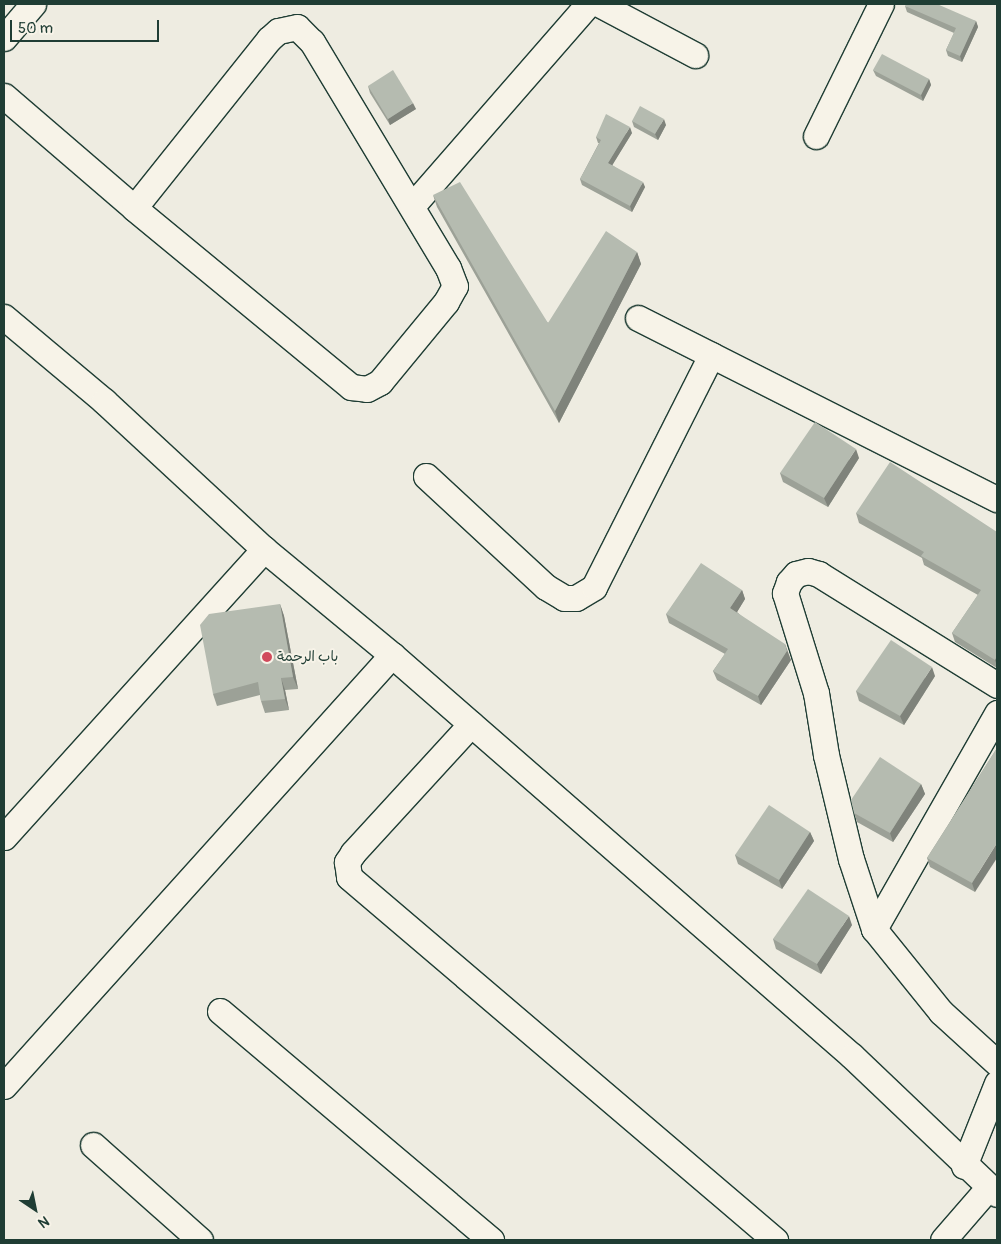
<!DOCTYPE html>
<html>
<head>
<meta charset="utf-8">
<style>
  body { margin:0 }
  #map { position:relative; width:1001px; height:1244px; overflow:hidden; background:#eeece1; font-family:Pangolin,"Playpen Sans Arabic",sans-serif }
  div>[style] { position:absolute }
  .roads { filter:drop-shadow(1px 0 #1f3d34) drop-shadow(-1px 0 #1f3d34) drop-shadow(0 1px #1f3d34) drop-shadow(0 -1px #1f3d34) }
  .minor>* { height:25px; margin:-12.5px; padding:0 12.5px; transform-origin:12.5px; border-radius:12.5px; background:#f7f3e8 }
  .wall>* { inset:0; background:#9ca197 }
  .shaded-wall>* { inset:0; background:#7f837b }
  .building>* { inset:0; background:#b5bbb0 }
  .dots>* { width:14px; height:14px; translate:-50% -50%; box-sizing:border-box; border:2px solid #f7f3e8; border-radius:50% }
  span { translate:-50% -50%; white-space:nowrap; text-align:center; line-height:1.15; -webkit-text-stroke:4px #f7f3e8; paint-order:stroke }
  .poi-label { font-size:14px; color:#1f3d34 }
  .left { translate:0 -50%; text-align:left }
  .frame { position:absolute; inset:0; border:5px solid #1f3d34; pointer-events:none }
  .north { position:absolute; left:10px; top:1184px; width:50px; height:50px; -webkit-text-stroke:4px #f7f3e8; paint-order:stroke; rotate:146deg; font-size:14px; font-weight:700; line-height:20px; text-align:center; color:#1f3d34 }
  .north::after { content:''; display:block; margin:auto; width:18px; height:22px; background:#1f3d34; clip-path:polygon(50% 0,100% 100%,50% 72%,0 100%) }
  .scale { position:absolute; left:10px; top:20px; width:149px; height:22px; box-sizing:border-box; border:2px solid #1f3d34; border-top:0; padding-left:6px; font-size:15px; line-height:18px; white-space:nowrap; color:#1f3d34; -webkit-text-stroke:4px #f7f3e8; paint-order:stroke }
</style>
</head>
<body>
<div id="map">
  <div class="roads">
    <div class="minor">
      <i style="left:599px;top:4px;width:109px;rotate:28deg"></i>
      <i style="left:4px;top:38px;width:45px;rotate:-49.5deg"></i>
      <i style="left:4px;top:96px;width:172px;rotate:40.7deg"></i>
      <i style="left:134px;top:208px;width:281px;rotate:39.5deg"></i>
      <i style="left:351px;top:387px;width:16px;rotate:7deg"></i>
      <i style="left:367px;top:389px;width:15px;rotate:-28deg"></i>
      <i style="left:380px;top:382px;width:104px;rotate:-50.5deg"></i>
      <i style="left:446px;top:302px;width:18px;rotate:-61deg"></i>
      <i style="left:455px;top:286px;width:19px;rotate:-111deg"></i>
      <i style="left:448px;top:268px;width:264px;rotate:-121deg"></i>
      <i style="left:312px;top:42px;width:21px;rotate:-135deg"></i>
      <i style="left:297px;top:27px;width:19px;rotate:168deg"></i>
      <i style="left:278px;top:31px;width:12px;rotate:138deg"></i>
      <i style="left:269px;top:39px;width:216px;rotate:128.6deg"></i>
      <i style="left:816px;top:136px;width:147px;rotate:-63.8deg"></i>
      <i style="left:412px;top:206px;width:268px;rotate:-48.9deg"></i>
      <i style="left:4px;top:317px;width:131px;rotate:40deg"></i>
      <i style="left:104px;top:401px;width:218px;rotate:42.8deg"></i>
      <i style="left:264px;top:549px;width:166px;rotate:39.6deg"></i>
      <i style="left:392px;top:655px;width:610px;rotate:41.08deg"></i>
      <i style="left:852px;top:1056px;width:200px;rotate:43.6deg"></i>
      <i style="left:638px;top:318px;width:402px;rotate:26.8deg"></i>
      <i style="left:426px;top:476px;width:163px;rotate:42.8deg"></i>
      <i style="left:546px;top:587px;width:21px;rotate:31deg"></i>
      <i style="left:564px;top:598px;width:12px"></i>
      <i style="left:576px;top:598px;width:21px;rotate:-31deg"></i>
      <i style="left:594px;top:587px;width:260px;rotate:-63.2deg"></i>
      <i style="left:997px;top:685px;width:210px;rotate:-148.1deg"></i>
      <i style="left:819px;top:574px;width:11px;rotate:-165deg"></i>
      <i style="left:808px;top:571px;width:12px;rotate:166deg"></i>
      <i style="left:796px;top:574px;width:11px;rotate:131deg"></i>
      <i style="left:789px;top:582px;width:12px;rotate:110deg"></i>
      <i style="left:785px;top:593px;width:105px;rotate:72.8deg"></i>
      <i style="left:816px;top:693px;width:63px;rotate:80.8deg"></i>
      <i style="left:826px;top:755px;width:107px;rotate:76.5deg"></i>
      <i style="left:851px;top:859px;width:74px;rotate:71.8deg"></i>
      <i style="left:874px;top:929px;width:107px;rotate:51.1deg"></i>
      <i style="left:941px;top:1012px;width:76px;rotate:42.3deg"></i>
      <i style="left:471px;top:724px;width:175px;rotate:132.5deg"></i>
      <i style="left:353px;top:853px;width:11px;rotate:124deg"></i>
      <i style="left:347px;top:862px;width:15px;rotate:82deg"></i>
      <i style="left:349px;top:877px;width:560px;rotate:40.43deg"></i>
      <i style="left:4px;top:837px;width:388px;rotate:-47.9deg"></i>
      <i style="left:874px;top:929px;width:249px;rotate:-60.3deg"></i>
      <i style="left:220px;top:1011px;width:355px;rotate:40.2deg"></i>
      <i style="left:4px;top:1086px;width:580px;rotate:-48.01deg"></i>
      <i style="left:93px;top:1145px;width:143px;rotate:41.6deg"></i>
      <i style="left:964px;top:1166px;width:89px;rotate:-68.3deg"></i>
      <i style="left:943px;top:1240px;width:69px;rotate:-49.1deg"></i>
    </div>
  </div>
  <div class="wall">
    <i style="clip-path:polygon(905px 6px,976px 21px,978px 27px,962px 62px,948px 56px,946px 50px,954px 33px,907px 12px)"></i>
    <i style="clip-path:polygon(873px 70px,929px 79px,931px 85px,923px 101px,876px 76px)"></i>
    <i style="clip-path:polygon(368px 86px,416px 109px,390px 125px,370px 93px)"></i>
    <i style="clip-path:polygon(632px 121px,666px 125px,658px 140px,634px 127px)"></i>
    <i style="clip-path:polygon(632px 133px,612px 165px,645px 187px,632px 212px,582px 185px,580px 179px,599px 143px,598px 143px,596px 137px)"></i>
    <i style="clip-path:polygon(433px 195px,548px 323px,637px 252px,641px 264px,559px 423px,437px 207px)"></i>
    <i style="clip-path:polygon(859px 458px,828px 507px,783px 482px,780px 473px)"></i>
    <i style="clip-path:polygon(856px 513px,997px 532px,997px 668px,955px 642px,952px 633px,978px 595px,924px 565px,922px 558px,859px 523px)"></i>
    <i style="clip-path:polygon(742px 590px,745px 599px,737px 612px,791px 660px,761px 705px,717px 680px,713px 671px,725px 654px,669px 623px,666px 614px)"></i>
    <i style="clip-path:polygon(280px 604px,284px 616px,298px 689px,285px 690px,289px 710px,265px 713px,261px 701px,260px 695px,217px 706px,213px 694px)"></i>
    <i style="clip-path:polygon(935px 676px,904px 725px,859px 701px,856px 691px)"></i>
    <i style="clip-path:polygon(997px 748px,975px 892px,930px 867px,927px 858px)"></i>
    <i style="clip-path:polygon(921px 784px,925px 794px,893px 842px,857px 822px,854px 813px)"></i>
    <i style="clip-path:polygon(810px 832px,814px 841px,782px 889px,738px 864px,735px 855px)"></i>
    <i style="clip-path:polygon(852px 925px,821px 974px,776px 949px,773px 939px)"></i>
  </div>
  <div class="shaded-wall">
    <i style="clip-path:polygon(976px 21px,978px 27px,962px 62px,960px 56px)"></i>
    <i style="clip-path:polygon(929px 79px,931px 85px,923px 101px,921px 95px)"></i>
    <i style="clip-path:polygon(413px 103px,416px 109px,390px 125px,388px 119px)"></i>
    <i style="clip-path:polygon(664px 119px,666px 125px,658px 140px,655px 134px)"></i>
    <i style="clip-path:polygon(630px 127px,632px 133px,610px 169px,608px 163px)"></i>
    <i style="clip-path:polygon(643px 182px,645px 187px,632px 212px,630px 206px)"></i>
    <i style="clip-path:polygon(637px 252px,641px 264px,559px 423px,555px 411px)"></i>
    <i style="clip-path:polygon(856px 449px,859px 458px,828px 507px,824px 498px)"></i>
    <i style="clip-path:polygon(742px 590px,745px 599px,734px 617px,730px 608px)"></i>
    <i style="clip-path:polygon(280px 604px,284px 616px,298px 689px,293px 677px)"></i>
    <i style="clip-path:polygon(785px 644px,791px 660px,761px 705px,758px 696px)"></i>
    <i style="clip-path:polygon(997px 656px,997px 666px,995px 660px)"></i>
    <i style="clip-path:polygon(932px 667px,935px 676px,904px 725px,900px 716px)"></i>
    <i style="clip-path:polygon(281px 678px,285px 690px,289px 710px,285px 699px)"></i>
    <i style="clip-path:polygon(921px 784px,925px 794px,893px 842px,890px 833px)"></i>
    <i style="clip-path:polygon(810px 832px,814px 841px,782px 889px,779px 880px)"></i>
    <i style="clip-path:polygon(997px 843px,997px 858px,975px 892px,972px 883px)"></i>
    <i style="clip-path:polygon(849px 916px,852px 925px,821px 974px,817px 964px)"></i>
  </div>
  <div class="building">
    <i style="clip-path:polygon(906px 4px,937px 4px,976px 21px,960px 56px,946px 50px,956px 28px,905px 6px)"></i>
    <i style="clip-path:polygon(882px 54px,929px 79px,921px 95px,873px 70px)"></i>
    <i style="clip-path:polygon(393px 70px,413px 103px,388px 119px,368px 86px)"></i>
    <i style="clip-path:polygon(640px 106px,664px 119px,655px 134px,632px 121px)"></i>
    <i style="clip-path:polygon(606px 114px,630px 127px,608px 163px,643px 182px,630px 206px,580px 179px,601px 140px,596px 137px)"></i>
    <i style="clip-path:polygon(460px 182px,548px 323px,606px 231px,637px 252px,555px 411px,433px 195px)"></i>
    <i style="clip-path:polygon(815px 422px,856px 449px,824px 498px,780px 473px)"></i>
    <i style="clip-path:polygon(890px 462px,997px 532px,997px 656px,995px 660px,952px 633px,981px 590px,921px 556px,924px 552px,856px 513px)"></i>
    <i style="clip-path:polygon(701px 563px,742px 590px,730px 608px,785px 644px,787px 651px,758px 696px,713px 671px,728px 649px,666px 614px)"></i>
    <i style="clip-path:polygon(280px 604px,293px 677px,281px 678px,285px 699px,261px 701px,258px 682px,213px 694px,200px 625px,209px 614px)"></i>
    <i style="clip-path:polygon(891px 640px,932px 667px,900px 716px,856px 691px)"></i>
    <i style="clip-path:polygon(997px 748px,997px 843px,972px 883px,927px 858px)"></i>
    <i style="clip-path:polygon(880px 757px,921px 784px,890px 833px,854px 813px,851px 800px)"></i>
    <i style="clip-path:polygon(769px 805px,810px 832px,779px 880px,735px 855px)"></i>
    <i style="clip-path:polygon(808px 889px,849px 916px,817px 964px,773px 939px)"></i>
  </div>
  <div class="dots">
    <i style="left:267px;top:657px;background:#d1495b"></i>
  </div>
  <div class="poi-label">
    <span class="left" style="left:277px;top:657px">باب الرحمة</span>
  </div>
  <div class="frame"></div>
  <div class="north">N</div>
  <div class="scale">50 m</div>
</div>
</body>
</html>
